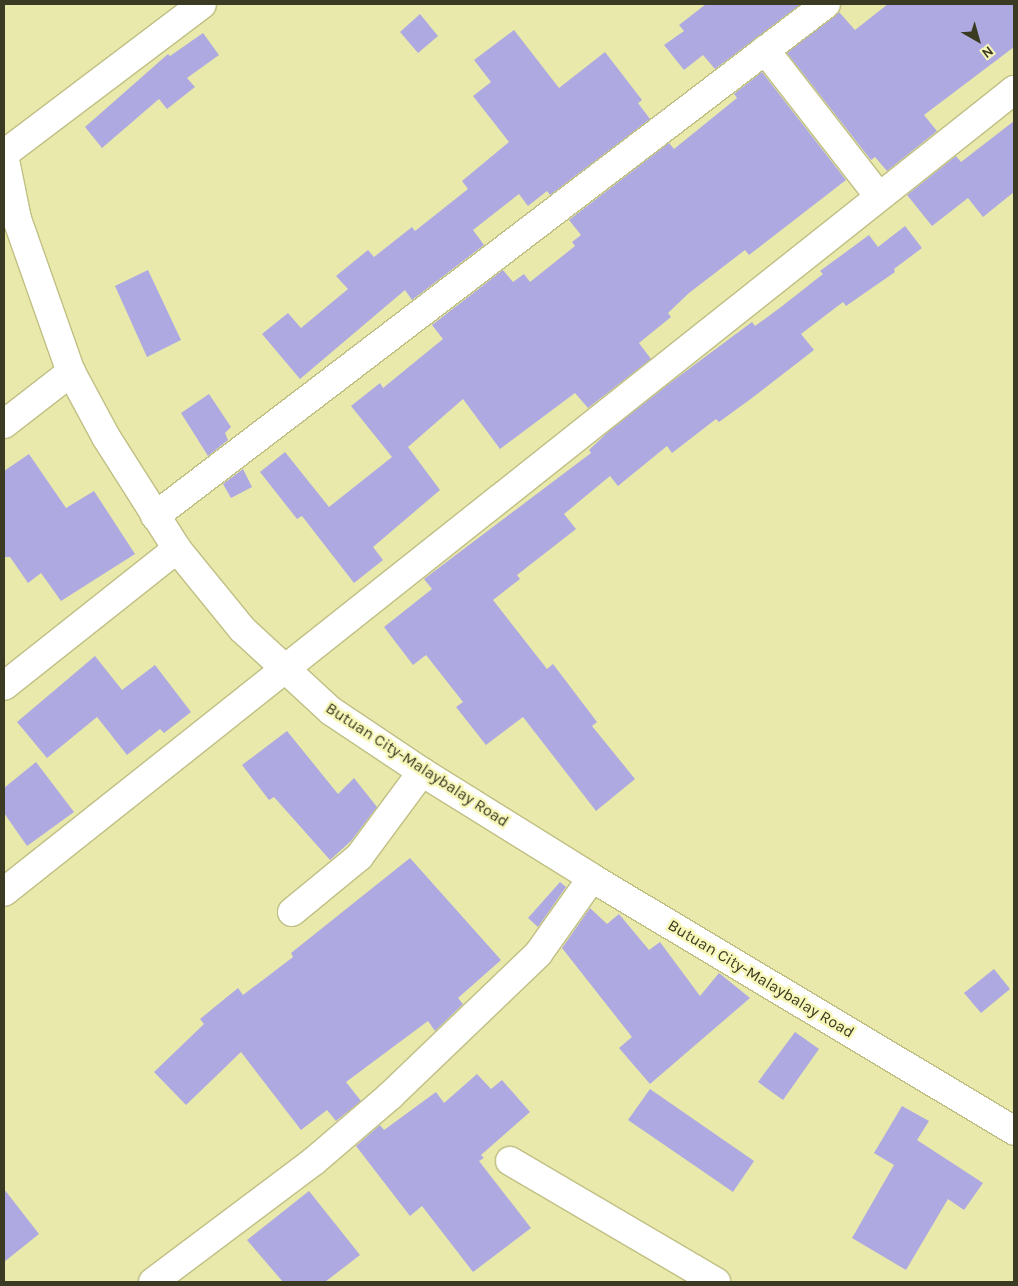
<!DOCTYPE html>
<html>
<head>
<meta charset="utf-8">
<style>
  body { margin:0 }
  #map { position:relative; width:1018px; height:1286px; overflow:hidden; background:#e9e9ac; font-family:Karla,sans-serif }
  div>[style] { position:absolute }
  .building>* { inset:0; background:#aeaae1 }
  .roads { filter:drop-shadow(1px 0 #c0bf84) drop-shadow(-1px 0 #c0bf84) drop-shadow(0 1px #c0bf84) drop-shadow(0 -1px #c0bf84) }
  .street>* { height:28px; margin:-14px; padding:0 14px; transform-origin:14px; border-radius:14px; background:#fff }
  .primary>* { height:28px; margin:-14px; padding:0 14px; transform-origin:14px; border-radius:14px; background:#fff }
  span { translate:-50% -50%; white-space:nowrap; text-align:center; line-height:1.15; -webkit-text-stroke:5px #f7f7b9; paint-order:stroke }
  .street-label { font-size:16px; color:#3b3a22 }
  .frame { position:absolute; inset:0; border:5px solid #3b3a22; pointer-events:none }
  .north { position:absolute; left:953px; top:15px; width:50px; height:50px; -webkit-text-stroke:4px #f7f7b9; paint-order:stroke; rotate:142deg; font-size:14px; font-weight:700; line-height:20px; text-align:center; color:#3b3a22 }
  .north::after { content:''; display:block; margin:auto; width:18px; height:22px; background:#3b3a22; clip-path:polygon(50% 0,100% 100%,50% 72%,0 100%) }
</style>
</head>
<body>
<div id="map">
  <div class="building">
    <i style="clip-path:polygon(706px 4px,801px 4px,715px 69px,703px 55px,684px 70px,664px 45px,684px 31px,679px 25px)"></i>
    <i style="clip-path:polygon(888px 4px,1014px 4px,1014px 47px,924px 115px,937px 131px,887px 171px,875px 157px,871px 160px,787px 53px,839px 12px,855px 30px)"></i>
    <i style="clip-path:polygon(420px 14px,438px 36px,418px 53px,400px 32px)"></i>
    <i style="clip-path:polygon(514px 30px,559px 88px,605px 52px,642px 100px,638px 103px,650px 119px,550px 195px,547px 191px,528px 206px,519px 194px,473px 230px,484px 245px,412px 300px,405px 290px,300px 379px,262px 334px,288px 313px,301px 328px,348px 289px,336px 276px,368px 250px,374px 257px,412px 227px,415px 231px,468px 189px,462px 181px,509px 142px,473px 96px,491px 82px,474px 60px)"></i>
    <i style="clip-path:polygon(203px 33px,219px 55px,187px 78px,195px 87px,167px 109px,159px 99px,102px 148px,85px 127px,168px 54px,170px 56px)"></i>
    <i style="clip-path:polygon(762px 72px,846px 180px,749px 255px,745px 250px,689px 293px,668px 313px,671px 317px,639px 343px,651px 359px,588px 408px,575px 393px,500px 449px,463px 399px,408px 447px,440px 490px,373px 547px,383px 560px,354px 583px,302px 516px,297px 519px,260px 472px,285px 452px,329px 507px,392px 457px,351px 406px,380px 383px,383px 388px,443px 339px,432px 325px,503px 270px,513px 282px,524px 274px,530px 282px,575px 246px,572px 242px,581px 235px,569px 220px,669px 143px,674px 149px,737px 98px,734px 94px)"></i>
    <i style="clip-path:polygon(1014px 121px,1014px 192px,983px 217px,968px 198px,932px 226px,907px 195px,956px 156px,961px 162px)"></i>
    <i style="clip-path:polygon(905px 226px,922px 248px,894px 269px,895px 272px,846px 306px,843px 302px,801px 334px,814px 350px,752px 398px,719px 422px,716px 419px,672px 453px,667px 446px,618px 486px,610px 476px,564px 514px,576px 529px,517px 575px,520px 579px,493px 600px,547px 669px,553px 664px,597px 722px,592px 726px,635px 779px,596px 811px,523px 717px,486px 745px,456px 707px,463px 702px,426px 655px,413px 665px,384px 627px,432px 589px,424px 579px,591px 453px,589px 450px,608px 432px,670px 383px,752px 322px,755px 326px,781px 307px,823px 274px,820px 271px,869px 235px,878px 247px)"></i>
    <i style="clip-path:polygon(148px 270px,181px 340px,147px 357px,115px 286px)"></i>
    <i style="clip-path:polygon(209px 394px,231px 427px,225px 433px,228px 440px,208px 456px,181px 413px)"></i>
    <i style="clip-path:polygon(29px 454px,66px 508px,94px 491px,135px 554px,61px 601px,41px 573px,28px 583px,10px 557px,4px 557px,4px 471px)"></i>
    <i style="clip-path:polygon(243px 469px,252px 487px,231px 498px,223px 484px)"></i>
    <i style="clip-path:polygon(95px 656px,122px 690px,155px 665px,191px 712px,164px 733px,160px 729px,127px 755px,97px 717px,47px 758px,17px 722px)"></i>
    <i style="clip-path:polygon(287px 731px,338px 794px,354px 778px,377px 807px,351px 841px,330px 860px,274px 797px,269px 800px,242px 765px)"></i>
    <i style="clip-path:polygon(36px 762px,74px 812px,27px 846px,4px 813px,4px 788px)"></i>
    <i style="clip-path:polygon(410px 858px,501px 960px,458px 998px,463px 1004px,435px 1031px,428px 1021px,346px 1082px,361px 1101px,336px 1121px,327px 1110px,301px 1130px,241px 1052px,186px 1105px,154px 1072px,204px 1024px,200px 1019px,238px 988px,243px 995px,293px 957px,291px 953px)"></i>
    <i style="clip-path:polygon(560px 882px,566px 887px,538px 927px,528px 918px)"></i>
    <i style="clip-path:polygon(590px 908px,607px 924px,619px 914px,649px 950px,660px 942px,700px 996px,719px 973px,750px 998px,650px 1084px,619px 1048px,632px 1037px,562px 948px)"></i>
    <i style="clip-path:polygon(994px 969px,1010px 989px,981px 1013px,964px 993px)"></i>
    <i style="clip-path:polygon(795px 1032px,819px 1049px,783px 1100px,758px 1082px)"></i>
    <i style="clip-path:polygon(477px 1074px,491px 1089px,502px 1080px,530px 1112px,481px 1155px,484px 1158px,479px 1161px,531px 1228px,473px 1272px,422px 1206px,410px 1216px,356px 1146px,380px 1125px,384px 1130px,436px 1092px,444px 1103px)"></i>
    <i style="clip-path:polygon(650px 1089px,754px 1161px,733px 1192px,628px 1120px)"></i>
    <i style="clip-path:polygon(902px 1106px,929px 1121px,917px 1140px,983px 1183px,964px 1210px,948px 1199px,906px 1270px,852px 1238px,894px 1165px,874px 1153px)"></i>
    <i style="clip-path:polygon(4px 1189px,39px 1234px,4px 1262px)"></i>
    <i style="clip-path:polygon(309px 1191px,360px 1255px,325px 1282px,283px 1282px,247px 1240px)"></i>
  </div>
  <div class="roads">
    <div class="street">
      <i style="left:765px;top:50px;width:184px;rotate:52.1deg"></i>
      <i style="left:4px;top:154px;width:248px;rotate:-37.1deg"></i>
      <i style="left:4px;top:424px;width:85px;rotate:-37.8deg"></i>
      <i style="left:155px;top:516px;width:844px;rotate:-37.35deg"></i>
      <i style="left:4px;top:686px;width:221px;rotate:-38.4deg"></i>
      <i style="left:4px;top:892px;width:1290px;rotate:-38.45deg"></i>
      <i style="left:292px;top:912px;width:87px;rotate:-39.4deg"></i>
      <i style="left:359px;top:857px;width:106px;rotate:-53.5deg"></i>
      <i style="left:510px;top:1161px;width:239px;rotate:30.4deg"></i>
      <i style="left:153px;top:1282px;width:201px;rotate:-36.9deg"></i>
      <i style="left:314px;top:1161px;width:100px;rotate:-40.5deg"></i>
      <i style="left:390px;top:1096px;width:205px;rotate:-43.8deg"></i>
      <i style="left:538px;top:954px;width:93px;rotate:-54.6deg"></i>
    </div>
    <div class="primary">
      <i style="left:4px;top:155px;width:65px;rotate:78.5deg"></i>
      <i style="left:17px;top:219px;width:162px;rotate:70.6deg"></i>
      <i style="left:71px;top:372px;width:74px;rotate:61.7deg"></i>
      <i style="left:106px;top:437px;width:133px;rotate:57.6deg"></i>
      <i style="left:177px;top:549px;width:103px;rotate:50.9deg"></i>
      <i style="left:242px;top:629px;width:121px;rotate:42.7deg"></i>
      <i style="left:331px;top:711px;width:110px;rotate:33.8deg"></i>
      <i style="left:422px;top:772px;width:200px;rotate:31.9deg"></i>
      <i style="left:592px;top:878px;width:492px;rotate:30.9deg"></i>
    </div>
  </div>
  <div class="street-label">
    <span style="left:417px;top:765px;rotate:33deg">Butuan City-Malaybalay Road</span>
    <span style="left:761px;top:979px;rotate:31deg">Butuan City-Malaybalay Road</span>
  </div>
  <div class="frame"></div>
  <div class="north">N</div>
</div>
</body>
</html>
